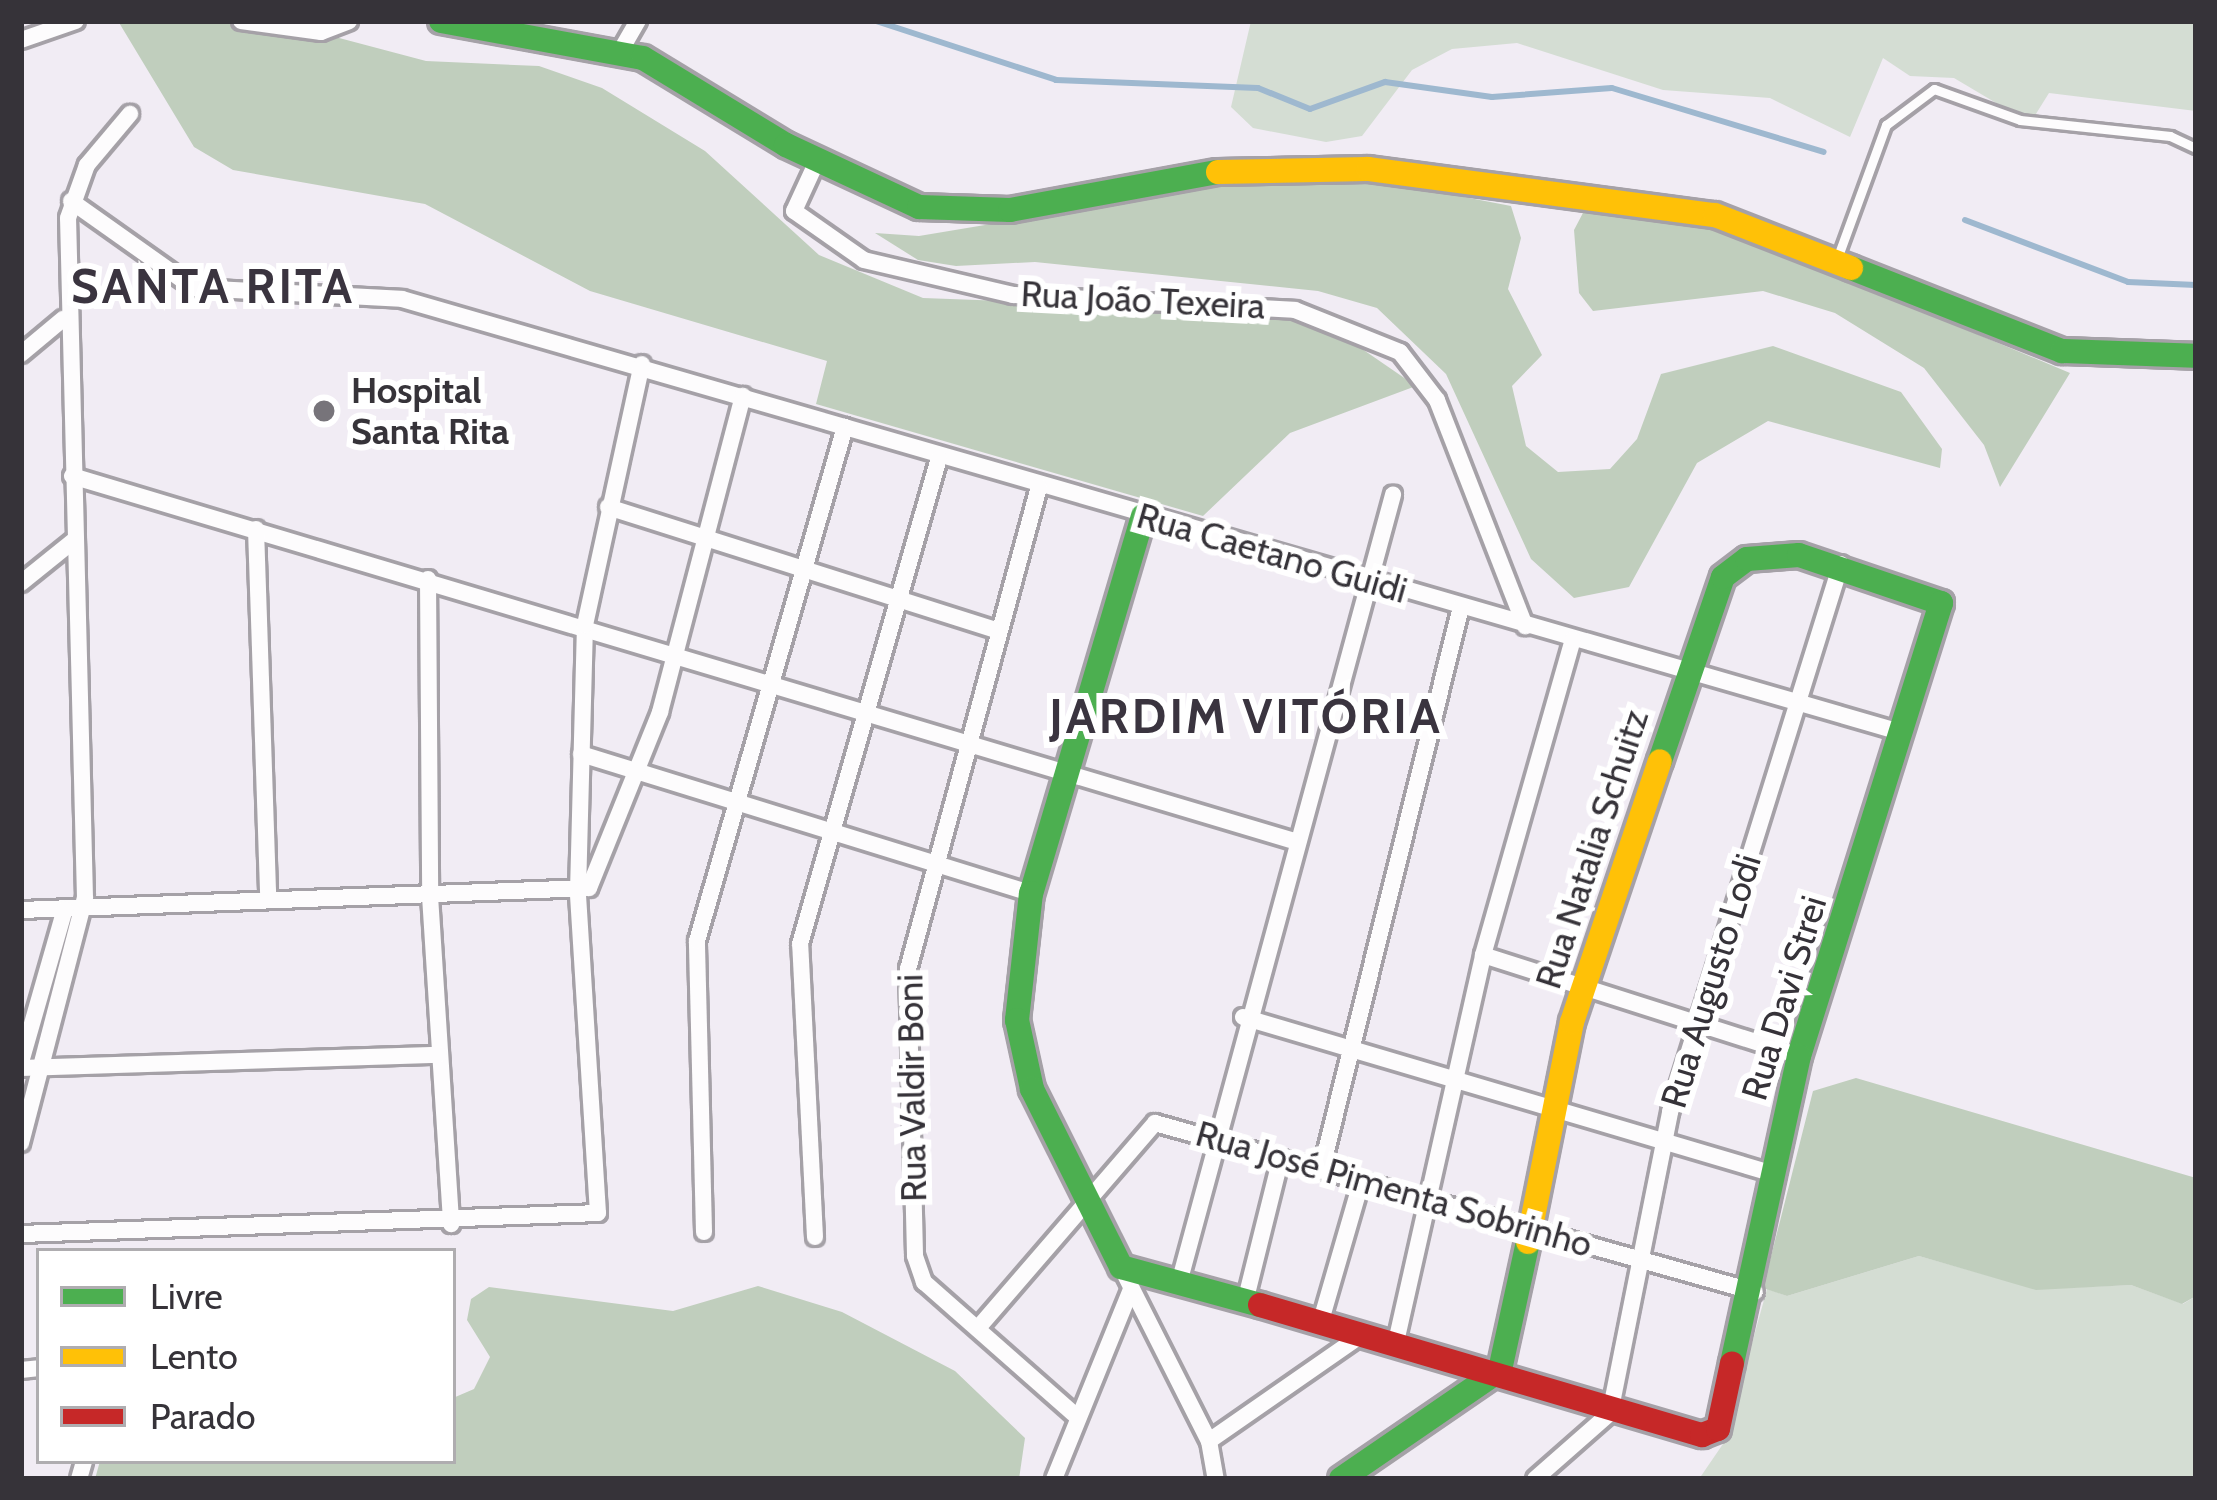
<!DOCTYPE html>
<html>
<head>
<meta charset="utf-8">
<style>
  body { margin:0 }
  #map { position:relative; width:2217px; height:1500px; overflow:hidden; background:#f1ecf4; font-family:Cabin,sans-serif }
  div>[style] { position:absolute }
  .green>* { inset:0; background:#d4ddd3 }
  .forest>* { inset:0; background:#c0cebd }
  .stream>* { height:6px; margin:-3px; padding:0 3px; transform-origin:3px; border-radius:3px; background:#9eb8cf }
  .roads { filter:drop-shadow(3px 0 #a5a1a7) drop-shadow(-3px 0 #a5a1a7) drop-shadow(0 3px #a5a1a7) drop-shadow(0 -3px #a5a1a7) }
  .lane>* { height:9px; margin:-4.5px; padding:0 4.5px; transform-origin:4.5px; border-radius:4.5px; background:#fdfcfd }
  .street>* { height:16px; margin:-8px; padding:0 8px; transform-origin:8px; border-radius:8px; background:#fdfcfd }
  .fast>* { height:24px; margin:-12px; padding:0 12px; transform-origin:12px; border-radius:12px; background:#4caf50 }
  .slow>* { height:24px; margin:-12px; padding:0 12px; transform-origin:12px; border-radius:12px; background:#ffc107 }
  .jam>* { height:24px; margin:-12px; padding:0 12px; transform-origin:12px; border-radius:12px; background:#c62828 }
  .dots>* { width:33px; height:33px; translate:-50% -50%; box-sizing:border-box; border:6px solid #fff; border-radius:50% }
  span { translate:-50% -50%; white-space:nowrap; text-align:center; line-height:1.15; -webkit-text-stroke:12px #fff; paint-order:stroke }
  .street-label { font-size:36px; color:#363339 }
  .poi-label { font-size:36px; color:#363339; font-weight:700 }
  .left { translate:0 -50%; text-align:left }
  .district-label { font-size:48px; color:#3a343f; font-weight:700; letter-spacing:3px }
  .frame { position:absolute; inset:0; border:24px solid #363339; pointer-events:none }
  .legend { position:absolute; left:36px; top:1248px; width:420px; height:216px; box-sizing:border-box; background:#fff; border:3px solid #afadb0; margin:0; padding:15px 21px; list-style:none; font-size:36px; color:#363339 }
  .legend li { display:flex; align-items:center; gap:24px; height:60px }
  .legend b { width:60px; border:3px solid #afadb0 }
</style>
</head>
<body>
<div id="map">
  <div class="green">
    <i style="clip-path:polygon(1251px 21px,2196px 21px,2196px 111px,2049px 93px,2034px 117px,2018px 116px,1954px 78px,1910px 76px,1883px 58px,1850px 137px,1770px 98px,1663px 90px,1517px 43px,1452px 49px,1412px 70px,1362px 136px,1326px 142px,1253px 128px,1231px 107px)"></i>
    <i style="clip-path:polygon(1919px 1256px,2036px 1289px,2131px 1285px,2183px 1304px,2196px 1296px,2196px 1479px,1699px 1479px,1725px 1441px,1767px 1289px,1787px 1296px)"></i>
  </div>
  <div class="forest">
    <i style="clip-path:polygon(118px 21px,275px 21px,426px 61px,539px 66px,602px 88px,705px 151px,819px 255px,923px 298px,1267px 311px,1336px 331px,1416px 386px,1290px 433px,1203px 516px,816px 404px,827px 361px,590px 291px,425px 204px,233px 170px,194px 147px)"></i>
    <i style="clip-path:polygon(1272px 177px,1360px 177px,1511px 206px,1521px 238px,1508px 289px,1542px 355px,1512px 386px,1526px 446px,1558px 472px,1610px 469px,1637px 439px,1661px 374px,1773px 346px,1901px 392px,1942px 449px,1940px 468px,1768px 421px,1697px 463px,1629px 587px,1574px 598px,1531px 559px,1446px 374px,1377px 308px,1318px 291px,1035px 262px,956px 266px,918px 260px,875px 233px,919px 236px)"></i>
    <i style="clip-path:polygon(1584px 211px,1733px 232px,2070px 373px,2000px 487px,1984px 445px,1924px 368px,1835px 313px,1763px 291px,1593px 311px,1579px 293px,1574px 230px)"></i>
    <i style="clip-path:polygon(1856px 1078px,2196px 1178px,2196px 1296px,2182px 1304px,2131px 1285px,2036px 1290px,1919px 1256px,1787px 1296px,1763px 1288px,1813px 1091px)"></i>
    <i style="clip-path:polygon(758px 1286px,842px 1312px,955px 1371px,1025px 1438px,1019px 1479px,95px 1479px,100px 1461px,453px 1461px,453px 1398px,474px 1389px,490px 1357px,467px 1320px,471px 1299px,489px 1287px,673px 1311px)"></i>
  </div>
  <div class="stream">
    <i style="left:876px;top:21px;width:189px;rotate:18.1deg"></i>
    <i style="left:1056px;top:80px;width:202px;rotate:2.3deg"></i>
    <i style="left:1258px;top:88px;width:56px;rotate:22deg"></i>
    <i style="left:1310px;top:109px;width:80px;rotate:-19.8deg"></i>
    <i style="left:1385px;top:82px;width:108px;rotate:8deg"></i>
    <i style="left:1492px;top:97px;width:120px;rotate:-4.3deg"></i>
    <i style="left:1612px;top:88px;width:221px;rotate:16.8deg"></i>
    <i style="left:1965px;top:220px;width:174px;rotate:20.8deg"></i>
    <i style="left:2128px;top:282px;width:68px;rotate:2.5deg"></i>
  </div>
  <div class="roads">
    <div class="lane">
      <i style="left:1838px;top:256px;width:140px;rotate:-69.9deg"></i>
      <i style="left:1886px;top:125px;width:60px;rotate:-36.9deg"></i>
      <i style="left:1934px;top:89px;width:91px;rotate:19.8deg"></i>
      <i style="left:2020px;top:120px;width:151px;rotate:6.1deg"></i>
      <i style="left:2170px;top:136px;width:29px;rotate:25deg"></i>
    </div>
    <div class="street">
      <i style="left:241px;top:21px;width:81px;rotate:7.8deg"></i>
      <i style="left:321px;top:32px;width:30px;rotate:-21deg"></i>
      <i style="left:21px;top:40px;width:58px;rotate:-19.1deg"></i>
      <i style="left:621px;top:50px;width:34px;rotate:-60deg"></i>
      <i style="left:817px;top:161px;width:55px;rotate:114.7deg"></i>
      <i style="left:794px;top:211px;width:85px;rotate:35deg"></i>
      <i style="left:864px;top:260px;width:153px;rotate:13.2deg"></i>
      <i style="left:1013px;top:295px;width:282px;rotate:3deg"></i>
      <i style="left:1295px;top:310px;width:113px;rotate:21.8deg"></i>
      <i style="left:1400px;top:352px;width:61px;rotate:52.4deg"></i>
      <i style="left:1437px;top:400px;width:243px;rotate:68.7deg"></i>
      <i style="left:71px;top:201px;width:151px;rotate:35.3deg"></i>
      <i style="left:194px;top:288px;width:208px;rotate:3deg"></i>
      <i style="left:402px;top:299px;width:1563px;rotate:16.12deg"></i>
      <i style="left:21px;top:354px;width:55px;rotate:-39.8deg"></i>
      <i style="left:72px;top:476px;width:1272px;rotate:16.63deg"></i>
      <i style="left:1039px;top:487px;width:499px;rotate:105.2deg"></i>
      <i style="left:908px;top:968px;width:288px;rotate:88.6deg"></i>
      <i style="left:915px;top:1256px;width:28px;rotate:71deg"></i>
      <i style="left:924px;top:1282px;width:205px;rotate:41.4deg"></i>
      <i style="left:608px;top:507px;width:410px;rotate:17.6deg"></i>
      <i style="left:256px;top:529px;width:370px;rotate:88.1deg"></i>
      <i style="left:428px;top:579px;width:317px;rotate:89.6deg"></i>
      <i style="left:430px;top:896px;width:329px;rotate:86.3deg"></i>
      <i style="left:21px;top:583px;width:67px;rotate:-38.9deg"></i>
      <i style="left:581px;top:754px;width:471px;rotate:17.2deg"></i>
      <i style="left:21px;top:910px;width:568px;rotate:-2.22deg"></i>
      <i style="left:589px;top:888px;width:190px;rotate:-68deg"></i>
      <i style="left:660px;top:712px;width:327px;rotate:-75.3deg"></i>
      <i style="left:1483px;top:955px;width:332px;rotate:17.7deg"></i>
      <i style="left:1243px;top:1017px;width:554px;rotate:16.47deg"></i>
      <i style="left:21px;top:1062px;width:159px;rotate:-74deg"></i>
      <i style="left:21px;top:1068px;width:418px;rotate:-1.8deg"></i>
      <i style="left:21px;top:1143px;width:253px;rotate:-75.4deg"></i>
      <i style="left:85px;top:898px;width:680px;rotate:-91.43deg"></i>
      <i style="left:68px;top:218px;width:56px;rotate:-70.3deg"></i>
      <i style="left:87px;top:165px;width:67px;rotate:-49.9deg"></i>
      <i style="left:1321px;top:1171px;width:581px;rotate:-76.06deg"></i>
      <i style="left:704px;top:1232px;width:291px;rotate:-91.4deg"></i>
      <i style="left:697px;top:941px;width:535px;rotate:-73.94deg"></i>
      <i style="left:21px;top:1234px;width:577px;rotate:-2.08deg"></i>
      <i style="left:598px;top:1213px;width:322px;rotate:-93.6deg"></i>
      <i style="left:578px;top:892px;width:267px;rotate:-88.5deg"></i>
      <i style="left:585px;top:625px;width:267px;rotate:-77.7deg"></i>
      <i style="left:815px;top:1237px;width:293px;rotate:-92.9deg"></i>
      <i style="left:800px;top:944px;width:505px;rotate:-74.04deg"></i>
      <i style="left:1121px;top:1267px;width:195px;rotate:63.2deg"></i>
      <i style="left:1209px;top:1441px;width:39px;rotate:80deg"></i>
      <i style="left:1179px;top:1283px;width:817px;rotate:-74.81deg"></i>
      <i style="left:1245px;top:1302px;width:148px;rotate:-76deg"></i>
      <i style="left:1320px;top:1324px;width:147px;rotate:-73.8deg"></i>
      <i style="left:978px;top:1328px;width:271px;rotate:-49.2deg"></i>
      <i style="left:1155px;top:1123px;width:623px;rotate:15.73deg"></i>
      <i style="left:1396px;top:1342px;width:397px;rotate:-77.3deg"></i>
      <i style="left:1483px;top:955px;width:328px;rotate:-74.1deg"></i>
      <i style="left:21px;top:1370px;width:18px;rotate:-6deg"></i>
      <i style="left:1209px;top:1441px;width:188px;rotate:-34.8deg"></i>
      <i style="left:79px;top:1479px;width:19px;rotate:-74deg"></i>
      <i style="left:1054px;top:1479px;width:205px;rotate:-67.9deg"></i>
      <i style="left:1535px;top:1479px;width:100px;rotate:-41.3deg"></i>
      <i style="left:1610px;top:1413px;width:307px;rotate:-78.7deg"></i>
      <i style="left:1670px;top:1112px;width:574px;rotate:-72.67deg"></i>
    </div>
    <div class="fast">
      <i style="left:441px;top:21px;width:205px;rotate:10.4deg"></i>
      <i style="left:643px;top:58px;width:167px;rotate:31.3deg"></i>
      <i style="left:786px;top:145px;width:147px;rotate:25deg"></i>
      <i style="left:919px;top:207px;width:91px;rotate:1.9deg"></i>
      <i style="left:1010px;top:210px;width:211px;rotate:-10.4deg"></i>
      <i style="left:1851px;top:268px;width:227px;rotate:21.5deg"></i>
      <i style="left:2062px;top:351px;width:134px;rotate:2.1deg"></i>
      <i style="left:1143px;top:516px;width:393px;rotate:106.5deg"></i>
      <i style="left:1031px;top:893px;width:128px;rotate:96.3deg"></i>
      <i style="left:1017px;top:1020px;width:71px;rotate:77.7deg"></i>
      <i style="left:1032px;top:1089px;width:199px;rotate:63.4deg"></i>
      <i style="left:1121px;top:1267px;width:144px;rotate:15.3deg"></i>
      <i style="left:1660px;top:761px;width:194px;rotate:-71.1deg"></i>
      <i style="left:1723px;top:577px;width:30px;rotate:-37deg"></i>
      <i style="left:1747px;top:559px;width:52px;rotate:-4.4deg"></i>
      <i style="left:1799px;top:555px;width:150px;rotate:18.7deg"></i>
      <i style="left:1941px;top:603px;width:475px;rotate:107.4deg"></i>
      <i style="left:1799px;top:1056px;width:314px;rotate:102.3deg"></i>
      <i style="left:1341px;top:1479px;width:193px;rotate:-34.4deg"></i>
      <i style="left:1500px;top:1370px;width:131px;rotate:-77.7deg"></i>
    </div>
    <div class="slow">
      <i style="left:1218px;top:172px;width:150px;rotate:-1.1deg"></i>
      <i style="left:1368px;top:169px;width:350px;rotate:7.6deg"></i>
      <i style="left:1715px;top:215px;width:146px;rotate:21.3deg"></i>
      <i style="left:1528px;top:1242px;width:224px;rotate:-78.7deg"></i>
      <i style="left:1572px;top:1022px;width:275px;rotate:-71.4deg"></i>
    </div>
    <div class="jam">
      <i style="left:1260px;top:1305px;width:461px;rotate:16.4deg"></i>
      <i style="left:1702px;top:1435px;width:17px;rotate:-21deg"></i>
      <i style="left:1718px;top:1429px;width:67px;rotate:-78deg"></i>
    </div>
  </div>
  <div class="dots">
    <i style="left:324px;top:411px;background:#77747a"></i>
  </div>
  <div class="street-label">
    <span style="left:1143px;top:300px;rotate:3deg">Rua João Texeira</span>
    <span style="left:1272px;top:553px;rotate:16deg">Rua Caetano Guidi</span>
    <span style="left:1592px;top:849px;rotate:-72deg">Rua Natalia Schuitz</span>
    <span style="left:1711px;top:981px;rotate:-73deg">Rua Augusto Lodi</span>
    <span style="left:1784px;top:998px;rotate:-73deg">Rua Davi Strei</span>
    <span style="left:912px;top:1088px;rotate:-91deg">Rua Valdir Boni</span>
    <span style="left:1394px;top:1189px;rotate:16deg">Rua José Pimenta Sobrinho</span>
  </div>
  <div class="poi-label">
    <span class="left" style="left:351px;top:411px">Hospital<br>Santa Rita</span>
  </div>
  <div class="district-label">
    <span style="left:213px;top:287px">SANTA RITA</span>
    <span style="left:1246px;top:717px">JARDIM VITÓRIA</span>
  </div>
  <div class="frame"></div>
  <ul class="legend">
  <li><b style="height:15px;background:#4caf50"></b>Livre</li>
  <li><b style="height:15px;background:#ffc107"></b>Lento</li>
  <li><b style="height:15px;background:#c62828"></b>Parado</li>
  </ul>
</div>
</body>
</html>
